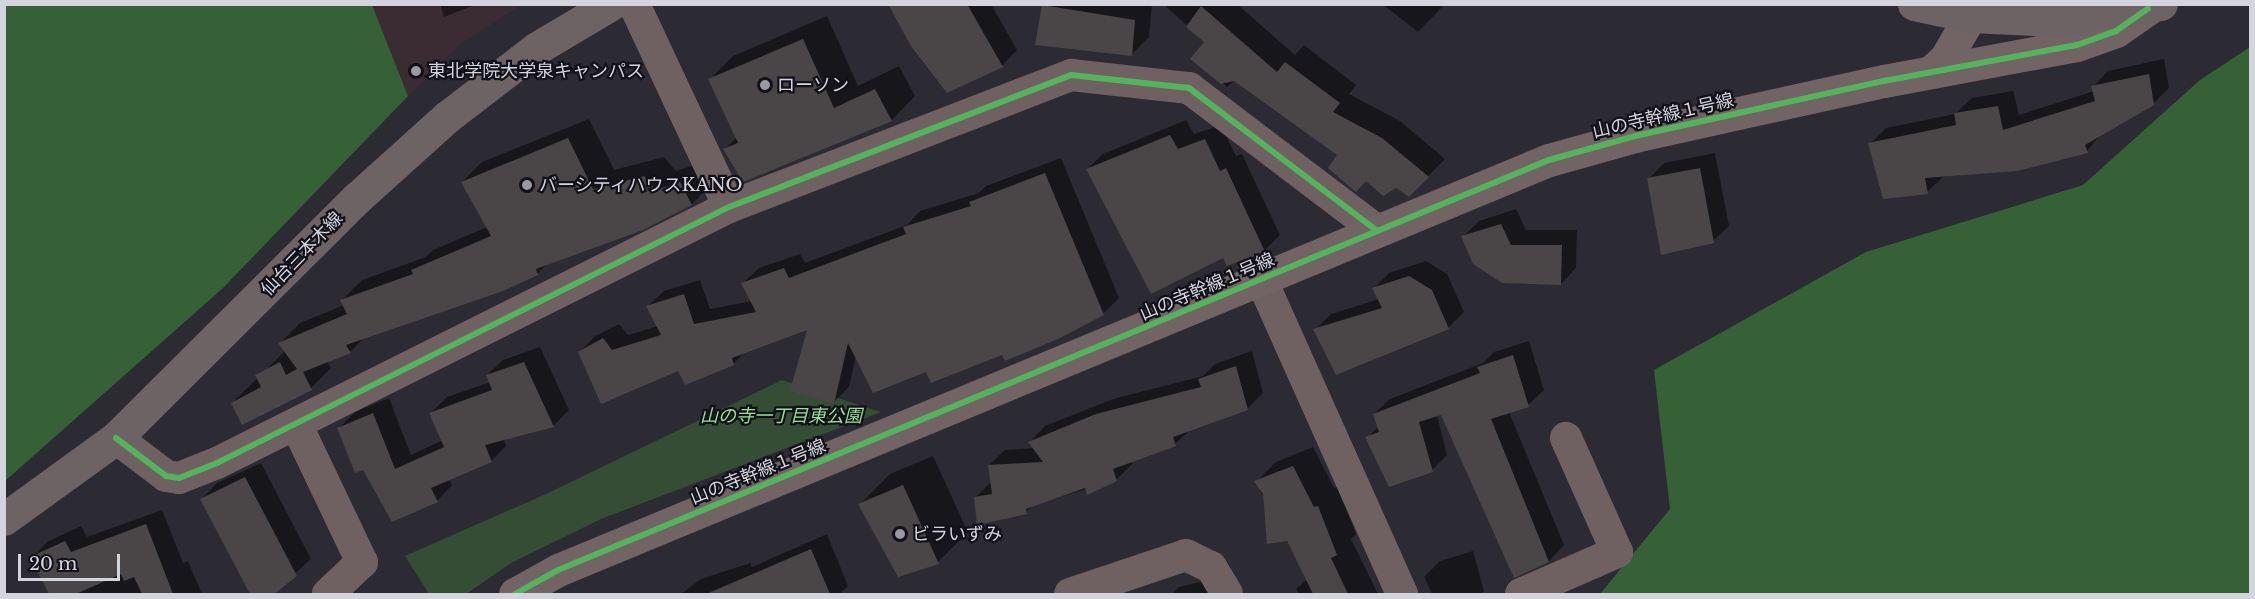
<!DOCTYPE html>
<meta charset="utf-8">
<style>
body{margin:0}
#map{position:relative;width:2255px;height:599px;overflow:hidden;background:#2c2b34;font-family:"Libre Baskerville","Noto Sans JP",serif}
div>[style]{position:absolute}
.education>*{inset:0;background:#3b2b33}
.green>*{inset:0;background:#344d34}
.forest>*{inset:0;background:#366137}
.shadow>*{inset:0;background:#0007}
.building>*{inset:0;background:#4a4648}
.street>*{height:32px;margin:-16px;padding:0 16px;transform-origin:16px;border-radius:16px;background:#6f6161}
.secondary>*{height:33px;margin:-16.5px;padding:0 16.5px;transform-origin:16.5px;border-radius:16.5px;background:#726364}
.primary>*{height:33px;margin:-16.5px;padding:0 16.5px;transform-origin:16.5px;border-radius:16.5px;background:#6d6264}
.cycleway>*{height:6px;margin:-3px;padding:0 3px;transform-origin:3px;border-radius:3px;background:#56b35d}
.dots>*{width:16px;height:16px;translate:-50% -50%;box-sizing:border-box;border:3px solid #121119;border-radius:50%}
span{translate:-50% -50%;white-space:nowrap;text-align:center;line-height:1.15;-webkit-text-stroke:4.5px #121119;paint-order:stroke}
.poi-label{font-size:18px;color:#d4d4df}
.left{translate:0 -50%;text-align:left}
.street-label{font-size:18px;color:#d4d4df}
.park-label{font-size:18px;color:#99e196;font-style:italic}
.frame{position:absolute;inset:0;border:6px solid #d4d4df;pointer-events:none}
.scale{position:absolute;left:18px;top:554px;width:102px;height:27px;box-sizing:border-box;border:3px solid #d4d4df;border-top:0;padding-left:8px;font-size:18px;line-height:21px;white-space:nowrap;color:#d4d4df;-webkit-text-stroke:4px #121119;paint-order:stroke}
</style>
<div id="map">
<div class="education">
<div style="clip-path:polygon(372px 5px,521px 5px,459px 45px,408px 96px)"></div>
</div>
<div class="green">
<div style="clip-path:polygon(782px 380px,881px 412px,601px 519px,511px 563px,466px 594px,429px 594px,405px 556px,546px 494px)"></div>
</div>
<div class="forest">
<div style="clip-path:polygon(5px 4px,372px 5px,408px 96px,223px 288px,5px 481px)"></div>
<div style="clip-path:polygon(2250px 47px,2250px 594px,1600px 594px,1670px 509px,1654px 370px,1866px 252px,2083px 185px,2200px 80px)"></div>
</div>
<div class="shadow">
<div style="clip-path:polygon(440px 4px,477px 4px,444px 17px)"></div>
<div style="clip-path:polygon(890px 4px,991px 4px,1017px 50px,1002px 66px)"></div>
<div style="clip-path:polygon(1152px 4px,1149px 37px,1131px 55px,1043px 6px)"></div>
<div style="clip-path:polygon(1163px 4px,1237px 4px,1295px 55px,1304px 45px,1356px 85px,1349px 94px,1400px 121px,1445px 159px,1409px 196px,1339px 154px,1235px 80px,1227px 87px,1192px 59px,1206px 42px)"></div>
<div style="clip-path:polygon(1382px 4px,1445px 4px,1418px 32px)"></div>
<div style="clip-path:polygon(827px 16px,858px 86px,899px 66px,915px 96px,892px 120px,744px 180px,725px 149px,737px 137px,710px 79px,733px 56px)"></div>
<div style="clip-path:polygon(2164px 59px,2169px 88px,2153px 104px,2102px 133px,2087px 151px,1943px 177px,1927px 192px,1870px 144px,1886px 128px,1955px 114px,1972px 98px,2013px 91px,2019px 115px,2094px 91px,2093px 87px,2108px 71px)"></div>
<div style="clip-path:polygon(589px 119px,614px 170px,664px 157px,676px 171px,701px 163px,712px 184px,692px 204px,642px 228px,548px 263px,537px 274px,365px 337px,350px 352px,327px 361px,331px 368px,311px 388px,232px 403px,285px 351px,280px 343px,300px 323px,344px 305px,342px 300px,362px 280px,426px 257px,433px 250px,487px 227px,462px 182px,482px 162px)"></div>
<div style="clip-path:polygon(1186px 120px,1194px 134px,1221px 125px,1236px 156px,1242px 154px,1280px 235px,1264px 251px,1224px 256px,1087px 169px,1103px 154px)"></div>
<div style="clip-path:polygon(1715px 153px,1729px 226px,1713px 241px,1649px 179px,1664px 163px)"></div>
<div style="clip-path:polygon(1061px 158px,1119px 298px,1103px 314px,1003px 353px,927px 370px,856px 356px,849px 387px,834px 402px,809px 328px,746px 351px,733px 364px,679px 369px,580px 352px,595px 336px,619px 324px,628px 335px,658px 326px,648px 306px,664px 291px,700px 280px,710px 309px,752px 301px,743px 283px,759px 268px,800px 254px,805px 263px,907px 225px,920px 211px,979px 193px,986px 186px)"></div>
<div style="clip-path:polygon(1516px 209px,1526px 230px,1577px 230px,1576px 268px,1561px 284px,1463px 237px,1479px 221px)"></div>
<div style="clip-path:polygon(1426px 261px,1447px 274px,1464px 312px,1448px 328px,1315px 330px,1331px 314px,1379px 299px,1374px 288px,1389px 273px)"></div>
<div style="clip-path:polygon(1529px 341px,1544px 390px,1528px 405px,1509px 412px,1564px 545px,1549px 561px,1514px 576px,1442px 413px,1437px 415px,1447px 455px,1432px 470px,1367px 438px,1379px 426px,1374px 414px,1390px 399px,1483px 363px,1494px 352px)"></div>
<div style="clip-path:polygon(540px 347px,569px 410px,553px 426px,504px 439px,506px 446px,491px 461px,449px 479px,452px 485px,437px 501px,339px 428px,355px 412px,389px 398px,411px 455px,443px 440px,431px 413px,447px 397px,490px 382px,487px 375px,503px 360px)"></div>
<div style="clip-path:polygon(1252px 351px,1263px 393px,1247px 409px,1191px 429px,1175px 444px,1131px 461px,1132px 464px,1116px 480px,1034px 505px,1026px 512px,975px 498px,992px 481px,989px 465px,1005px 450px,1035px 448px,1030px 442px,1045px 426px,1113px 399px,1203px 376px,1215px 364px)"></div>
<div style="clip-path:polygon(1313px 447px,1334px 488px,1337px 487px,1356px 534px,1351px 539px,1378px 594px,1299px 594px,1296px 589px,1307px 579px,1256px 482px,1276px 462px)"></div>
<div style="clip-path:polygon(933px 456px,968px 532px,938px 562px,860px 504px,890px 474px)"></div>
<div style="clip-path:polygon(261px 463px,311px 559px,272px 594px,252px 594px,202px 499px,217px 483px)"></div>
<div style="clip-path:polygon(162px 510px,183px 563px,188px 561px,202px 594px,53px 594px,32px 558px,47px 542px,81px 526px,87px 537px)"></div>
<div style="clip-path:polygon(827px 534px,848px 586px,840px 594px,681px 594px,701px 579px,750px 563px,752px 567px)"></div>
<div style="clip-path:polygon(1473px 551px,1484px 591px,1480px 594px,1432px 594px,1424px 577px,1440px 561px)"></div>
<div style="clip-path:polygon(1221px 577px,1226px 594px,1172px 594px,1179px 587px)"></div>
</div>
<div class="building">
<div style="clip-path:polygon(888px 4px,967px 4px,1003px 67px,947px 93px,911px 46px)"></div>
<div style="clip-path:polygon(1042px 5px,1135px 20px,1132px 56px,1035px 45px)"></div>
<div style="clip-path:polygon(1201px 6px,1277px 72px,1285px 62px,1340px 103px,1333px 112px,1382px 138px,1429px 177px,1409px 197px,1396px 188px,1383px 196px,1366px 181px,1356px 192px,1328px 168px,1337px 155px,1234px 81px,1221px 84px,1190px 59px,1204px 42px,1186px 27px)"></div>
<div style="clip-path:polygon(803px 39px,834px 108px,875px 89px,892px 121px,743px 182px,723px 149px,738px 143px,708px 79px)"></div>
<div style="clip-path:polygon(2149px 74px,2154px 105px,2085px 145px,2088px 153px,2017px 171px,1925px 178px,1928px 194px,1883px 199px,1868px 143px,1956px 125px,1954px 113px,1998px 106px,2003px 130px,2095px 101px,2091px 86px)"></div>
<div style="clip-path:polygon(1170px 135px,1178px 149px,1205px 139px,1220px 171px,1226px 168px,1265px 252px,1227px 266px,1223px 258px,1151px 294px,1086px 169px)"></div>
<div style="clip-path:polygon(568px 138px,593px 189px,644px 176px,656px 190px,680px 182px,692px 205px,643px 230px,536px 269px,538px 275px,503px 291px,346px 345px,351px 353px,303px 372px,312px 390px,242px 425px,231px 403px,261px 387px,255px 375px,280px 362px,286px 375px,297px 369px,278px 343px,347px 314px,340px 300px,413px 274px,411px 270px,491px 236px,461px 182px)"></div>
<div style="clip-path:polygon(1700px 168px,1714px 243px,1661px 255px,1647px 178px)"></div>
<div style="clip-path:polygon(1045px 173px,1104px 315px,1060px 338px,1005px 361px,1002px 355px,931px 383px,926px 372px,873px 393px,848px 343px,834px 404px,790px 391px,807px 330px,732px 358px,734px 365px,685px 385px,678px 371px,601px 404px,578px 352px,603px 338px,612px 350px,661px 335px,646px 306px,684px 294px,694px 324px,756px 312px,741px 283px,784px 268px,789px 278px,906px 234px,903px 227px,971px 206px,969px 202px)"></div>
<div style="clip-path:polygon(1501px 224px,1511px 245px,1562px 245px,1561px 285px,1502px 283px,1473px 264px,1461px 236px)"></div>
<div style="clip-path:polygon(1409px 276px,1432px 290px,1449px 329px,1336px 375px,1313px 329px,1382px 308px,1372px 288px)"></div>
<div style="clip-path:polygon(1513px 355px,1529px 407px,1491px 419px,1549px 562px,1514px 578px,1441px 415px,1419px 422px,1433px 472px,1389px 487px,1365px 437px,1379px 432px,1373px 414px,1480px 373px,1477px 367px)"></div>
<div style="clip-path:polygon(524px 362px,554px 427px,485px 445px,492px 462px,431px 488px,438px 502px,392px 522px,363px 470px,355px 473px,337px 428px,373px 413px,395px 469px,444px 447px,429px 413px,492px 390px,486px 375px)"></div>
<div style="clip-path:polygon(1236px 366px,1248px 410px,1173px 437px,1176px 446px,1113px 469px,1117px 481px,1087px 495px,1085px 488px,1026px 509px,1027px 514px,977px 525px,974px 497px,992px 494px,988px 465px,1043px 462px,1028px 442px,1096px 414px,1201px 387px,1198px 379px)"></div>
<div style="clip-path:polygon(1293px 466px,1314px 507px,1318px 506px,1337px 555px,1331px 558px,1348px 594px,1313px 594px,1287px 541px,1267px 544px,1263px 494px,1254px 481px)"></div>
<div style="clip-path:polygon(245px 477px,297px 576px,274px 594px,250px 594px,200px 499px)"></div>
<div style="clip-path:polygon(903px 485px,939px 564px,898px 577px,858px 504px)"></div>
<div style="clip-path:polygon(146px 524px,173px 594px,142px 594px,134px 577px,124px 581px,121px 574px,76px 594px,49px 594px,30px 557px,65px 541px,71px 552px)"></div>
<div style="clip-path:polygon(811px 549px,830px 594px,706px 594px)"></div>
</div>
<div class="street">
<div style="left:634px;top:4px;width:224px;rotate:64.9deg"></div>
<div style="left:1262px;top:281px;width:343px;rotate:65.9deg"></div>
<div style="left:297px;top:426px;width:151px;rotate:64.5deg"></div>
<div style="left:362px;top:562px;width:47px;rotate:136.7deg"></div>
<div style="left:116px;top:438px;width:63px;rotate:37.2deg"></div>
<div style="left:166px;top:476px;width:13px;rotate:9deg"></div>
<div style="left:179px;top:478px;width:41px;rotate:-21.5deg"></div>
<div style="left:217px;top:463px;width:572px;rotate:-26.57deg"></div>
<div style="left:729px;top:207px;width:367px;rotate:-21.1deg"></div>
<div style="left:1071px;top:75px;width:119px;rotate:6.3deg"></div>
<div style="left:1189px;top:88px;width:235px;rotate:37.2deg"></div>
<div style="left:1070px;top:594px;width:122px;rotate:-18.6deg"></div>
<div style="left:1186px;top:555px;width:28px;rotate:26deg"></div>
<div style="left:1211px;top:567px;width:31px;rotate:59deg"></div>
<div style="left:1521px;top:594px;width:105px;rotate:-23.6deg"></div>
<div style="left:1617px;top:552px;width:125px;rotate:-114.1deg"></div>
</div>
<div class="secondary">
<div style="left:1932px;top:71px;width:19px;rotate:-43deg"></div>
<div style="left:1946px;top:58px;width:48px;rotate:-60.3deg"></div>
<div style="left:515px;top:594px;width:49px;rotate:-29.2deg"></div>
<div style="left:558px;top:570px;width:1072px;rotate:-22.48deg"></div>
<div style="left:1549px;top:160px;width:89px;rotate:-15.6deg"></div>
<div style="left:1635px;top:136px;width:255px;rotate:-12.5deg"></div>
<div style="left:1884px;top:81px;width:196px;rotate:-10.6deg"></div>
<div style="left:2077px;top:45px;width:41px;rotate:-19.7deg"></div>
<div style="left:2116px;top:31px;width:39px;rotate:-35deg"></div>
</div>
<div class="primary">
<div style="left:1914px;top:4px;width:57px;rotate:12.1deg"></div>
<div style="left:1970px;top:16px;width:86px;rotate:2.7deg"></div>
<div style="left:2056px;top:20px;width:106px;rotate:-8.7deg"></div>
<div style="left:4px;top:519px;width:138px;rotate:-35.9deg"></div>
<div style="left:116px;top:438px;width:340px;rotate:-44.9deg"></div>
<div style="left:357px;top:198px;width:121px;rotate:-42deg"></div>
<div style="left:447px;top:117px;width:113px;rotate:-37.5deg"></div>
<div style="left:537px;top:48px;width:86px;rotate:-30.7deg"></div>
</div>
<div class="cycleway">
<div style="left:116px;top:438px;width:63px;rotate:37.2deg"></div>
<div style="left:166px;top:476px;width:13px;rotate:9deg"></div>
<div style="left:179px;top:478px;width:41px;rotate:-21.5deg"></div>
<div style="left:217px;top:463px;width:572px;rotate:-26.57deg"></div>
<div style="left:729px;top:207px;width:367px;rotate:-21.1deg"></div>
<div style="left:1071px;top:75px;width:119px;rotate:6.3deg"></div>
<div style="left:1189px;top:88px;width:235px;rotate:37.2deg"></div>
<div style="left:515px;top:594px;width:49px;rotate:-29.2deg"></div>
<div style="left:558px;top:570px;width:1072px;rotate:-22.48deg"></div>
<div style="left:1549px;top:160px;width:89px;rotate:-15.6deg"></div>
<div style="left:1635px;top:136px;width:255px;rotate:-12.5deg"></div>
<div style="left:1884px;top:81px;width:196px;rotate:-10.6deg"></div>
<div style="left:2077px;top:45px;width:41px;rotate:-19.7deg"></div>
<div style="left:2116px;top:31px;width:39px;rotate:-35deg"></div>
</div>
<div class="dots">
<div style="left:416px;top:71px;background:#9999a3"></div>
<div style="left:765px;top:85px;background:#9999a3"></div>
<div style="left:527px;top:185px;background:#9999a3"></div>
<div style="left:900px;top:534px;background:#9999a3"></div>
</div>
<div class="poi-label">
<span class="left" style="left:428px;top:71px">東北学院大学泉キャンパス</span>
<span class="left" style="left:777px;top:85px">ローソン</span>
<span class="left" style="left:539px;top:185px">バーシティハウスKANO</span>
<span class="left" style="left:912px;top:534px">ビラいずみ</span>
</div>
<div class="street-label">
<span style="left:1663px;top:116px;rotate:-13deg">山の寺幹線１号線</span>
<span style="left:302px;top:254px;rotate:-46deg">仙台三本木線</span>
<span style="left:1207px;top:287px;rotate:-23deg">山の寺幹線１号線</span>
<span style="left:758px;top:472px;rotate:-22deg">山の寺幹線１号線</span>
</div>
<div class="park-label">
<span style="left:781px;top:416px">山の寺一丁目東公園</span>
</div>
<div class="frame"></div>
<div class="scale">20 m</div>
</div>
